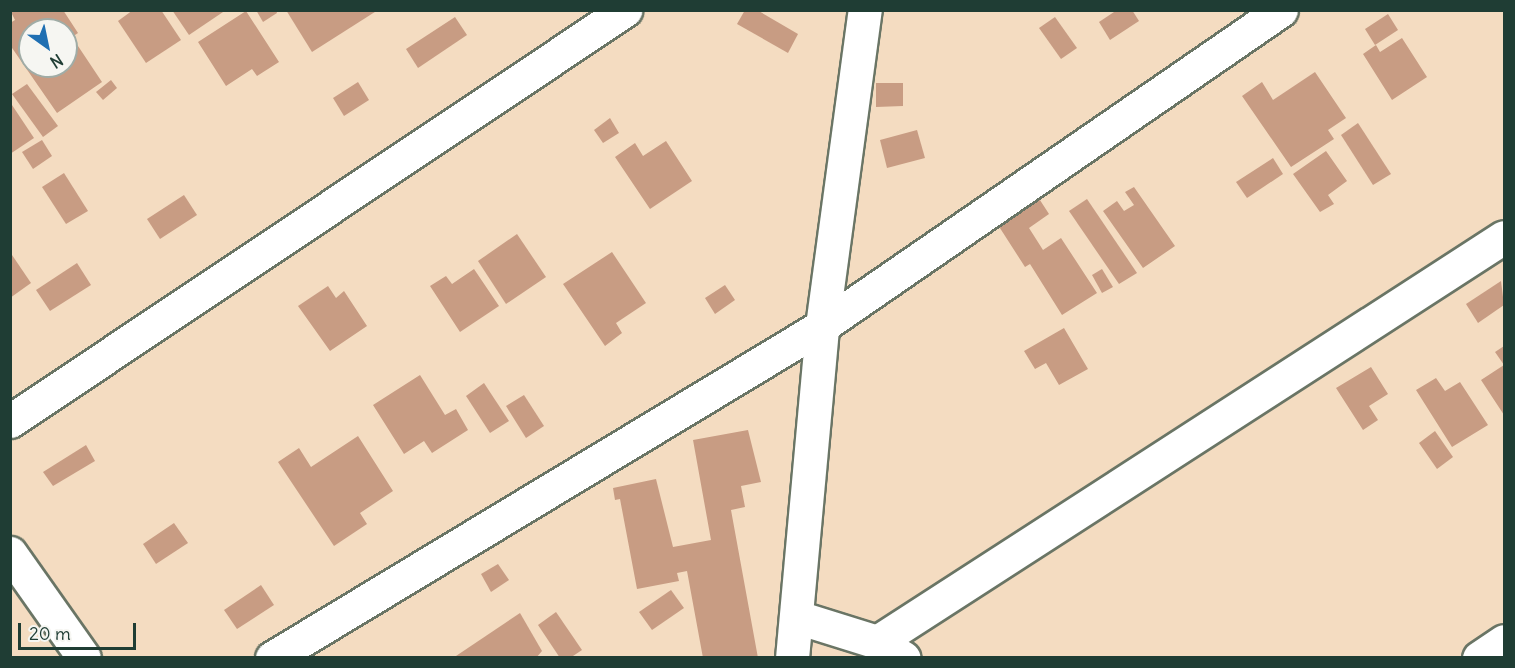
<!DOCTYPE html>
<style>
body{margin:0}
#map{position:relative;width:1515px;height:668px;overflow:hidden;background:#f4dcc1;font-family:Delius,sans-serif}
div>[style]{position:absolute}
.building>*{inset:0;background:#c89c83}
.roads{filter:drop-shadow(2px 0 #6a7565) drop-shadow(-2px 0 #6a7565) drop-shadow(0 2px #6a7565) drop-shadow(0 -2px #6a7565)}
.minor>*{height:33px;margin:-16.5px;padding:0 16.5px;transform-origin:16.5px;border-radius:16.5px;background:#fff}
span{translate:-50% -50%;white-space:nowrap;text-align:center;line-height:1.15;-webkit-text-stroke:5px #f6f6f2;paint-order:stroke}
.frame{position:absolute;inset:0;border:12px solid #1f3d34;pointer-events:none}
.north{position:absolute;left:18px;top:18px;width:60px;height:60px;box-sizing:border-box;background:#f6f6f2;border:2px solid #a0aca6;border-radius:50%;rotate:147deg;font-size:16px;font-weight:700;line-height:24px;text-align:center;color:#1f3d34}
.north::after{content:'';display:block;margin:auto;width:21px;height:27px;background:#1f6fb2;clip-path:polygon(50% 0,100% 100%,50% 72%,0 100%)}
.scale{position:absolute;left:18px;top:623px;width:118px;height:27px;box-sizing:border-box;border:3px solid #1f3d34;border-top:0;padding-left:8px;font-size:18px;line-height:21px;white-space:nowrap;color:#1f3d34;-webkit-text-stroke:4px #f6f6f2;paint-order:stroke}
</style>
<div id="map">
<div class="building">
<div style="clip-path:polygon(evenodd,10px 10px,63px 10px,78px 33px,72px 37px,102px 82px,57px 113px,10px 45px,10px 23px,15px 20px,10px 10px,30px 30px,66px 30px,66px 66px,30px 66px,30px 30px)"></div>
<div style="clip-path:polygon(133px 10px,161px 10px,181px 40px,146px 63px,118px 21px)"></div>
<div style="clip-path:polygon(172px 10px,226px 10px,189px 35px)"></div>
<div style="clip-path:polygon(256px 10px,276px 10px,277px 13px,263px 22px)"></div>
<div style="clip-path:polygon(286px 10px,378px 10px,312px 52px)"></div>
<div style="clip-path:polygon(745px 10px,757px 10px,798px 34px,788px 53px,737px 24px)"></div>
<div style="clip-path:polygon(1117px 10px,1132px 10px,1139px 21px,1110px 40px,1099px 22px)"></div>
<div style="clip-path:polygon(246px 11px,279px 62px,257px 76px,252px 69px,226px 86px,198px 42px)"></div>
<div style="clip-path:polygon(1388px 14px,1398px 30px,1375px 45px,1365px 29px)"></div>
<div style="clip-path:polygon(455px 17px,467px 35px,418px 68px,406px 49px)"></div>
<div style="clip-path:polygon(1055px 17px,1077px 48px,1061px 59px,1039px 28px)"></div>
<div style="clip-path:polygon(1402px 38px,1427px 77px,1392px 100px,1363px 54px,1376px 45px,1380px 52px)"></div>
<div style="clip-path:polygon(1315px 72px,1346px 118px,1328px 130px,1334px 139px,1291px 167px,1242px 96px,1262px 82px,1273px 100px)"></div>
<div style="clip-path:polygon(111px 80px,117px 88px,103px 100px,96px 92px)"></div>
<div style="clip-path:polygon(358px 82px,369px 100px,344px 116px,333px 98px)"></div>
<div style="clip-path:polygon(876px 83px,903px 83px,903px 106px,876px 107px)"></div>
<div style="clip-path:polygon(27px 84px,58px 126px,43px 137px,12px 94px)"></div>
<div style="clip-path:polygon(10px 102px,34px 138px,10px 154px)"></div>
<div style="clip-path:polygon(610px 118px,619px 133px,603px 143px,594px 130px)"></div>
<div style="clip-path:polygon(1358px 123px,1391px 174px,1373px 185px,1341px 135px)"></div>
<div style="clip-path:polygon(917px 130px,925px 158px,887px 168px,880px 140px)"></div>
<div style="clip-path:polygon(42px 140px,52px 156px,33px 169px,22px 152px)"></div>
<div style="clip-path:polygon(666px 141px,692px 181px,650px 209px,615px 157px,635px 143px,643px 156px)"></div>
<div style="clip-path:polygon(1326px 151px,1347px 181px,1328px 195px,1334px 204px,1320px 212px,1293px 174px)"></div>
<div style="clip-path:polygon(1273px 158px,1283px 174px,1247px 198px,1236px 182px)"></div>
<div style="clip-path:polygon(64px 173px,88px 211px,66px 224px,42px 187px)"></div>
<div style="clip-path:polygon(1134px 187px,1175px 246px,1143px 268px,1103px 211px,1117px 201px,1124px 211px,1134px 205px,1125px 192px)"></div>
<div style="clip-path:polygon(184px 195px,197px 215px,160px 239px,147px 219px)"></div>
<div style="clip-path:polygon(1038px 197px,1049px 214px,1029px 228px,1043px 250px,1061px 238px,1097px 293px,1062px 315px,1030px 264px,1025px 267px,998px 225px)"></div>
<div style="clip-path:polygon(1087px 199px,1137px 273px,1119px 284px,1069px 211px)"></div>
<div style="clip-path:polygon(517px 234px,546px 277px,506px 304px,478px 261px)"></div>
<div style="clip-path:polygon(10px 252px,31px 283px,10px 298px)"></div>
<div style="clip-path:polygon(612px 252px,646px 303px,616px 323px,622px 333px,605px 346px,563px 284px)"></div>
<div style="clip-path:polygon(77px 263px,91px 285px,50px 311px,36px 290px)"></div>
<div style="clip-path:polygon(474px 269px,499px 306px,460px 332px,430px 286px,446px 276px,452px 284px)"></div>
<div style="clip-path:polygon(1102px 269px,1113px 287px,1102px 293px,1092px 275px)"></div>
<div style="clip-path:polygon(1501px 281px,1504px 305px,1478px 323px,1466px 304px)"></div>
<div style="clip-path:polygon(725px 285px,735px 300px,715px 314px,705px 298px)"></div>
<div style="clip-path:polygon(328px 286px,336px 298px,344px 291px,367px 326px,330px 351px,298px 306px)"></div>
<div style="clip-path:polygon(1064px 328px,1088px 369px,1059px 385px,1046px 363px,1035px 369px,1024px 351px)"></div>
<div style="clip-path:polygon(1504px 346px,1504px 415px,1481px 380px,1504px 365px,1495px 352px)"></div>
<div style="clip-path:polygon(1371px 367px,1388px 394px,1369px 406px,1378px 420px,1363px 430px,1336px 388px)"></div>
<div style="clip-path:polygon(420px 375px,445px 415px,456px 409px,468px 430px,432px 453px,424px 441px,404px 454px,373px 405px)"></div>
<div style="clip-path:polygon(1436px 378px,1445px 391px,1460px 382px,1488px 425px,1452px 447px,1416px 390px)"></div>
<div style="clip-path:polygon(484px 383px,509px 421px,490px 433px,466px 396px)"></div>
<div style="clip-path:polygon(524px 395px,544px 426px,526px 438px,506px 406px)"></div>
<div style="clip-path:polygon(748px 430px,761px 482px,741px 486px,745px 507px,731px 510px,758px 658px,703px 658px,687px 571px,677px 573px,679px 581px,637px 589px,620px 499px,615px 500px,613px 488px,656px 479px,673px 547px,711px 540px,693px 440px)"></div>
<div style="clip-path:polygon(1435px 431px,1453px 457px,1437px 469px,1419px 443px)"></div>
<div style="clip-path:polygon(358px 436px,393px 491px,360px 513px,367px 524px,334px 546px,278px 462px,299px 448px,311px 467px)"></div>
<div style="clip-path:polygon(86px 445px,95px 461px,53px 486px,43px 472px)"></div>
<div style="clip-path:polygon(174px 523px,188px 543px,156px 564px,143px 544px)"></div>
<div style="clip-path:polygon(498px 564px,509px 580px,491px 592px,481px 574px)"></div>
<div style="clip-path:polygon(261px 585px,274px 605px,237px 629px,224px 610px)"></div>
<div style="clip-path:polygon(671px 590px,684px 608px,652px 630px,639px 612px)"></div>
<div style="clip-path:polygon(556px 612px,582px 650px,570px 658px,560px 658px,538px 625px)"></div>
<div style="clip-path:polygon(520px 613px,542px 651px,536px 658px,453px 658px)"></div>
</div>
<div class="roads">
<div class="minor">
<div style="left:10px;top:421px;width:740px;rotate:-33.75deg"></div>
<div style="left:10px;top:553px;width:128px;rotate:54.8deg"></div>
<div style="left:797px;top:617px;width:84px;rotate:17.4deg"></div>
<div style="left:877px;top:642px;width:31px;rotate:31deg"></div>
<div style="left:877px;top:642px;width:746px;rotate:-32.86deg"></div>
<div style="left:272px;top:658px;width:642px;rotate:-31.12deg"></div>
<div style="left:822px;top:326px;width:557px;rotate:-34.55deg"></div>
<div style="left:792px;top:658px;width:333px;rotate:-84.8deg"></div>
<div style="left:822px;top:326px;width:319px;rotate:-82.3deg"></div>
<div style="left:1479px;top:658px;width:30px;rotate:-34deg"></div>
</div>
</div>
<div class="frame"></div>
<div class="north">N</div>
<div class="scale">20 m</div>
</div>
